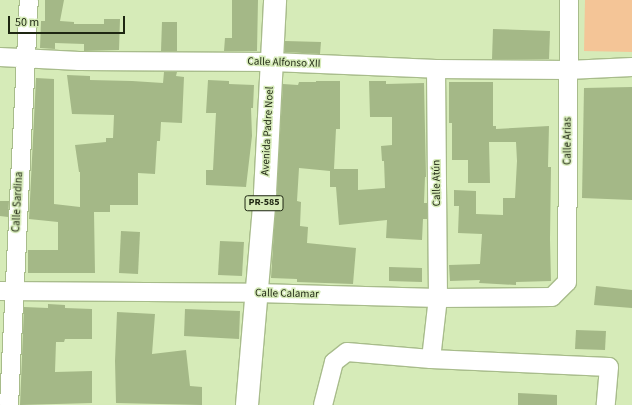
<!DOCTYPE html>
<meta charset="utf-8">
<style>
body{margin:0}
#map{position:relative;width:632px;height:405px;overflow:hidden;background:#d6ebb8;font-family:"Source Sans 3",sans-serif}
div>[style]{position:absolute}
.green>*{inset:0;background:#f4c597}
.building>*{inset:0;background:#a4b887}
.roads{filter:drop-shadow(1px 0 #a8bc8b) drop-shadow(-1px 0 #a8bc8b) drop-shadow(0 1px #a8bc8b) drop-shadow(0 -1px #a8bc8b)}
.street>*{height:18px;margin:-9px;padding:0 9px;transform-origin:9px;border-radius:9px;background:#fff}
.primary>*{height:22px;margin:-11px;padding:0 11px;transform-origin:11px;border-radius:11px;background:#fff}
span{translate:-50% -50%;white-space:nowrap;text-align:center;line-height:1.15;-webkit-text-stroke:3px #d6ebb8;paint-order:stroke}
.shield-label span{padding:1px 3px;background:#d6ebb8;border:1px solid;border-radius:3px;-webkit-text-stroke-width:0}
.shield-label{font-size:10px;color:#1e2612;font-weight:700}
.street-label{font-size:11px;color:#1e2612}
.scale{position:absolute;left:8px;top:16px;width:117px;height:18px;box-sizing:border-box;border:2px solid #1e2612;border-top:0;padding-left:5px;font-size:12px;line-height:14px;white-space:nowrap;color:#1e2612;-webkit-text-stroke:3px #d6ebb8;paint-order:stroke}
</style>
<div id="map">
<div class="green">
<div style="clip-path:polygon(585px 0,632px 0,632px 52px,584px 51px)"></div>
</div>
<div class="building">
<div style="clip-path:polygon(45px 0,64px 0,60px 21px,74px 22px,74px 24px,104px 24px,104px 19px,120px 19px,119px 50px,84px 51px,84px 44px,55px 43px,55px 49px,40px 48px,41px 21px,45px 21px)"></div>
<div style="clip-path:polygon(232px 0,258px 0,257px 51px,224px 51px,225px 38px,232px 38px)"></div>
<div style="clip-path:polygon(162px 22px,177px 22px,177px 51px,161px 51px)"></div>
<div style="clip-path:polygon(493px 29px,550px 31px,549px 59px,492px 59px)"></div>
<div style="clip-path:polygon(285px 41px,321px 42px,320px 54px,285px 52px)"></div>
<div style="clip-path:polygon(164px 72px,177px 72px,176px 76px,184px 77px,182px 123px,161px 122px,160px 141px,157px 141px,155px 174px,138px 173px,138px 205px,110px 205px,110px 212px,94px 212px,95px 273px,28px 273px,28px 250px,58px 250px,58px 222px,29px 219px,36px 78px,54px 79px,54px 204px,80px 207px,80px 172px,79px 172px,75px 145px,106px 142px,106px 138px,113px 138px,114px 115px,72px 114px,67px 75px,90px 76px,90px 80px,132px 81px,163px 83px)"></div>
<div style="clip-path:polygon(208px 80px,229px 81px,229px 84px,254px 85px,253px 108px,251px 108px,252px 136px,246px 187px,206px 185px,206px 170px,213px 170px,216px 113px,206px 113px)"></div>
<div style="clip-path:polygon(316px 81px,340px 81px,340px 129px,336px 129px,334px 169px,358px 169px,358px 190px,385px 188px,384px 161px,382px 161px,381px 146px,392px 145px,392px 117px,370px 117px,369px 81px,386px 81px,386px 84px,424px 83px,426px 177px,425px 177px,424px 203px,427px 203px,427px 219px,423px 219px,422px 240px,386px 238px,387px 220px,339px 225px,336px 187px,330px 187px,330px 171px,299px 168px,297px 201px,301px 202px,300px 226px,308px 227px,307px 243px,356px 248px,353px 284px,297px 282px,297px 279px,271px 278px,283px 84px,298px 85px,299px 82px,316px 82px)"></div>
<div style="clip-path:polygon(449px 82px,493px 82px,493px 126px,496px 126px,496px 129px,549px 126px,548px 167px,551px 167px,550px 239px,551px 281px,516px 282px,516px 285px,479px 283px,480px 280px,450px 281px,449px 265px,480px 264px,482px 234px,458px 233px,459px 206px,454px 206px,454px 190px,476px 191px,476px 214px,503px 215px,503px 198px,515px 198px,517px 161px,516px 142px,489px 142px,490px 183px,468px 183px,468px 160px,452px 160px,452px 123px,449px 123px)"></div>
<div style="clip-path:polygon(632px 87px,632px 200px,582px 198px,584px 88px)"></div>
<div style="clip-path:polygon(0 201px,9px 201px,8px 217px,0 216px)"></div>
<div style="clip-path:polygon(121px 231px,140px 232px,138px 274px,119px 273px)"></div>
<div style="clip-path:polygon(220px 241px,244px 242px,242px 276px,218px 275px)"></div>
<div style="clip-path:polygon(389px 267px,422px 268px,422px 282px,389px 281px)"></div>
<div style="clip-path:polygon(596px 286px,632px 290px,632px 308px,594px 305px)"></div>
<div style="clip-path:polygon(48px 304px,65px 305px,65px 308px,92px 309px,92px 339px,65px 339px,64px 342px,56px 342px,55px 372px,92px 371px,92px 403px,20px 405px,24px 307px,48px 308px)"></div>
<div style="clip-path:polygon(185px 309px,240px 311px,239px 339px,184px 336px)"></div>
<div style="clip-path:polygon(117px 312px,155px 314px,152px 354px,186px 350px,190px 386px,202px 387px,202px 405px,116px 403px,115px 361px)"></div>
<div style="clip-path:polygon(576px 330px,606px 331px,605px 350px,575px 349px)"></div>
<div style="clip-path:polygon(518px 393px,557px 395px,557px 405px,518px 405px)"></div>
</div>
<div class="roads">
<div class="street">
<div style="left:0;top:57px;width:79px;rotate:2.9deg"></div>
<div style="left:79px;top:61px;width:193px;rotate:0.3deg"></div>
<div style="left:272px;top:62px;width:164px;rotate:2.4deg"></div>
<div style="left:436px;top:69px;width:132px;rotate:0.4deg"></div>
<div style="left:568px;top:70px;width:64px;rotate:-2.7deg"></div>
<div style="left:0;top:291px;width:256px;rotate:0.4deg"></div>
<div style="left:256px;top:293px;width:182px;rotate:1.6deg"></div>
<div style="left:438px;top:298px;width:114px;rotate:-0.5deg"></div>
<div style="left:552px;top:297px;width:21px;rotate:-45deg"></div>
<div style="left:567px;top:282px;width:282px;rotate:-89.6deg"></div>
<div style="left:431px;top:359px;width:61px;rotate:-83.5deg"></div>
<div style="left:438px;top:298px;width:229px;rotate:-90.5deg"></div>
<div style="left:9px;top:405px;width:405px;rotate:-87.2deg"></div>
<div style="left:323px;top:405px;width:44px;rotate:-75.7deg"></div>
<div style="left:334px;top:362px;width:16px;rotate:-38deg"></div>
<div style="left:347px;top:352px;width:84px;rotate:4.8deg"></div>
<div style="left:431px;top:359px;width:178px;rotate:2.6deg"></div>
<div style="left:609px;top:367px;width:38px;rotate:95deg"></div>
</div>
<div class="primary">
<div style="left:247px;top:405px;width:213px;rotate:-85.1deg"></div>
<div style="left:265px;top:193px;width:193px;rotate:-87deg"></div>
</div>
</div>
<div class="shield-label">
<span style="left:264px;top:203px">PR-585</span>
</div>
<div class="street-label">
<span style="left:284px;top:63px;rotate:2deg">Calle Alfonso XII</span>
<span style="left:268px;top:131px;rotate:-87deg">Avenida Padre Noel</span>
<span style="left:568px;top:141px;rotate:-90deg">Calle Arias</span>
<span style="left:437px;top:183px;rotate:-91deg">Calle Atún</span>
<span style="left:18px;top:202px;rotate:-87deg">Calle Sardina</span>
<span style="left:287px;top:294px;rotate:1deg">Calle Calamar</span>
</div>
<div class="scale">50 m</div>
</div>
